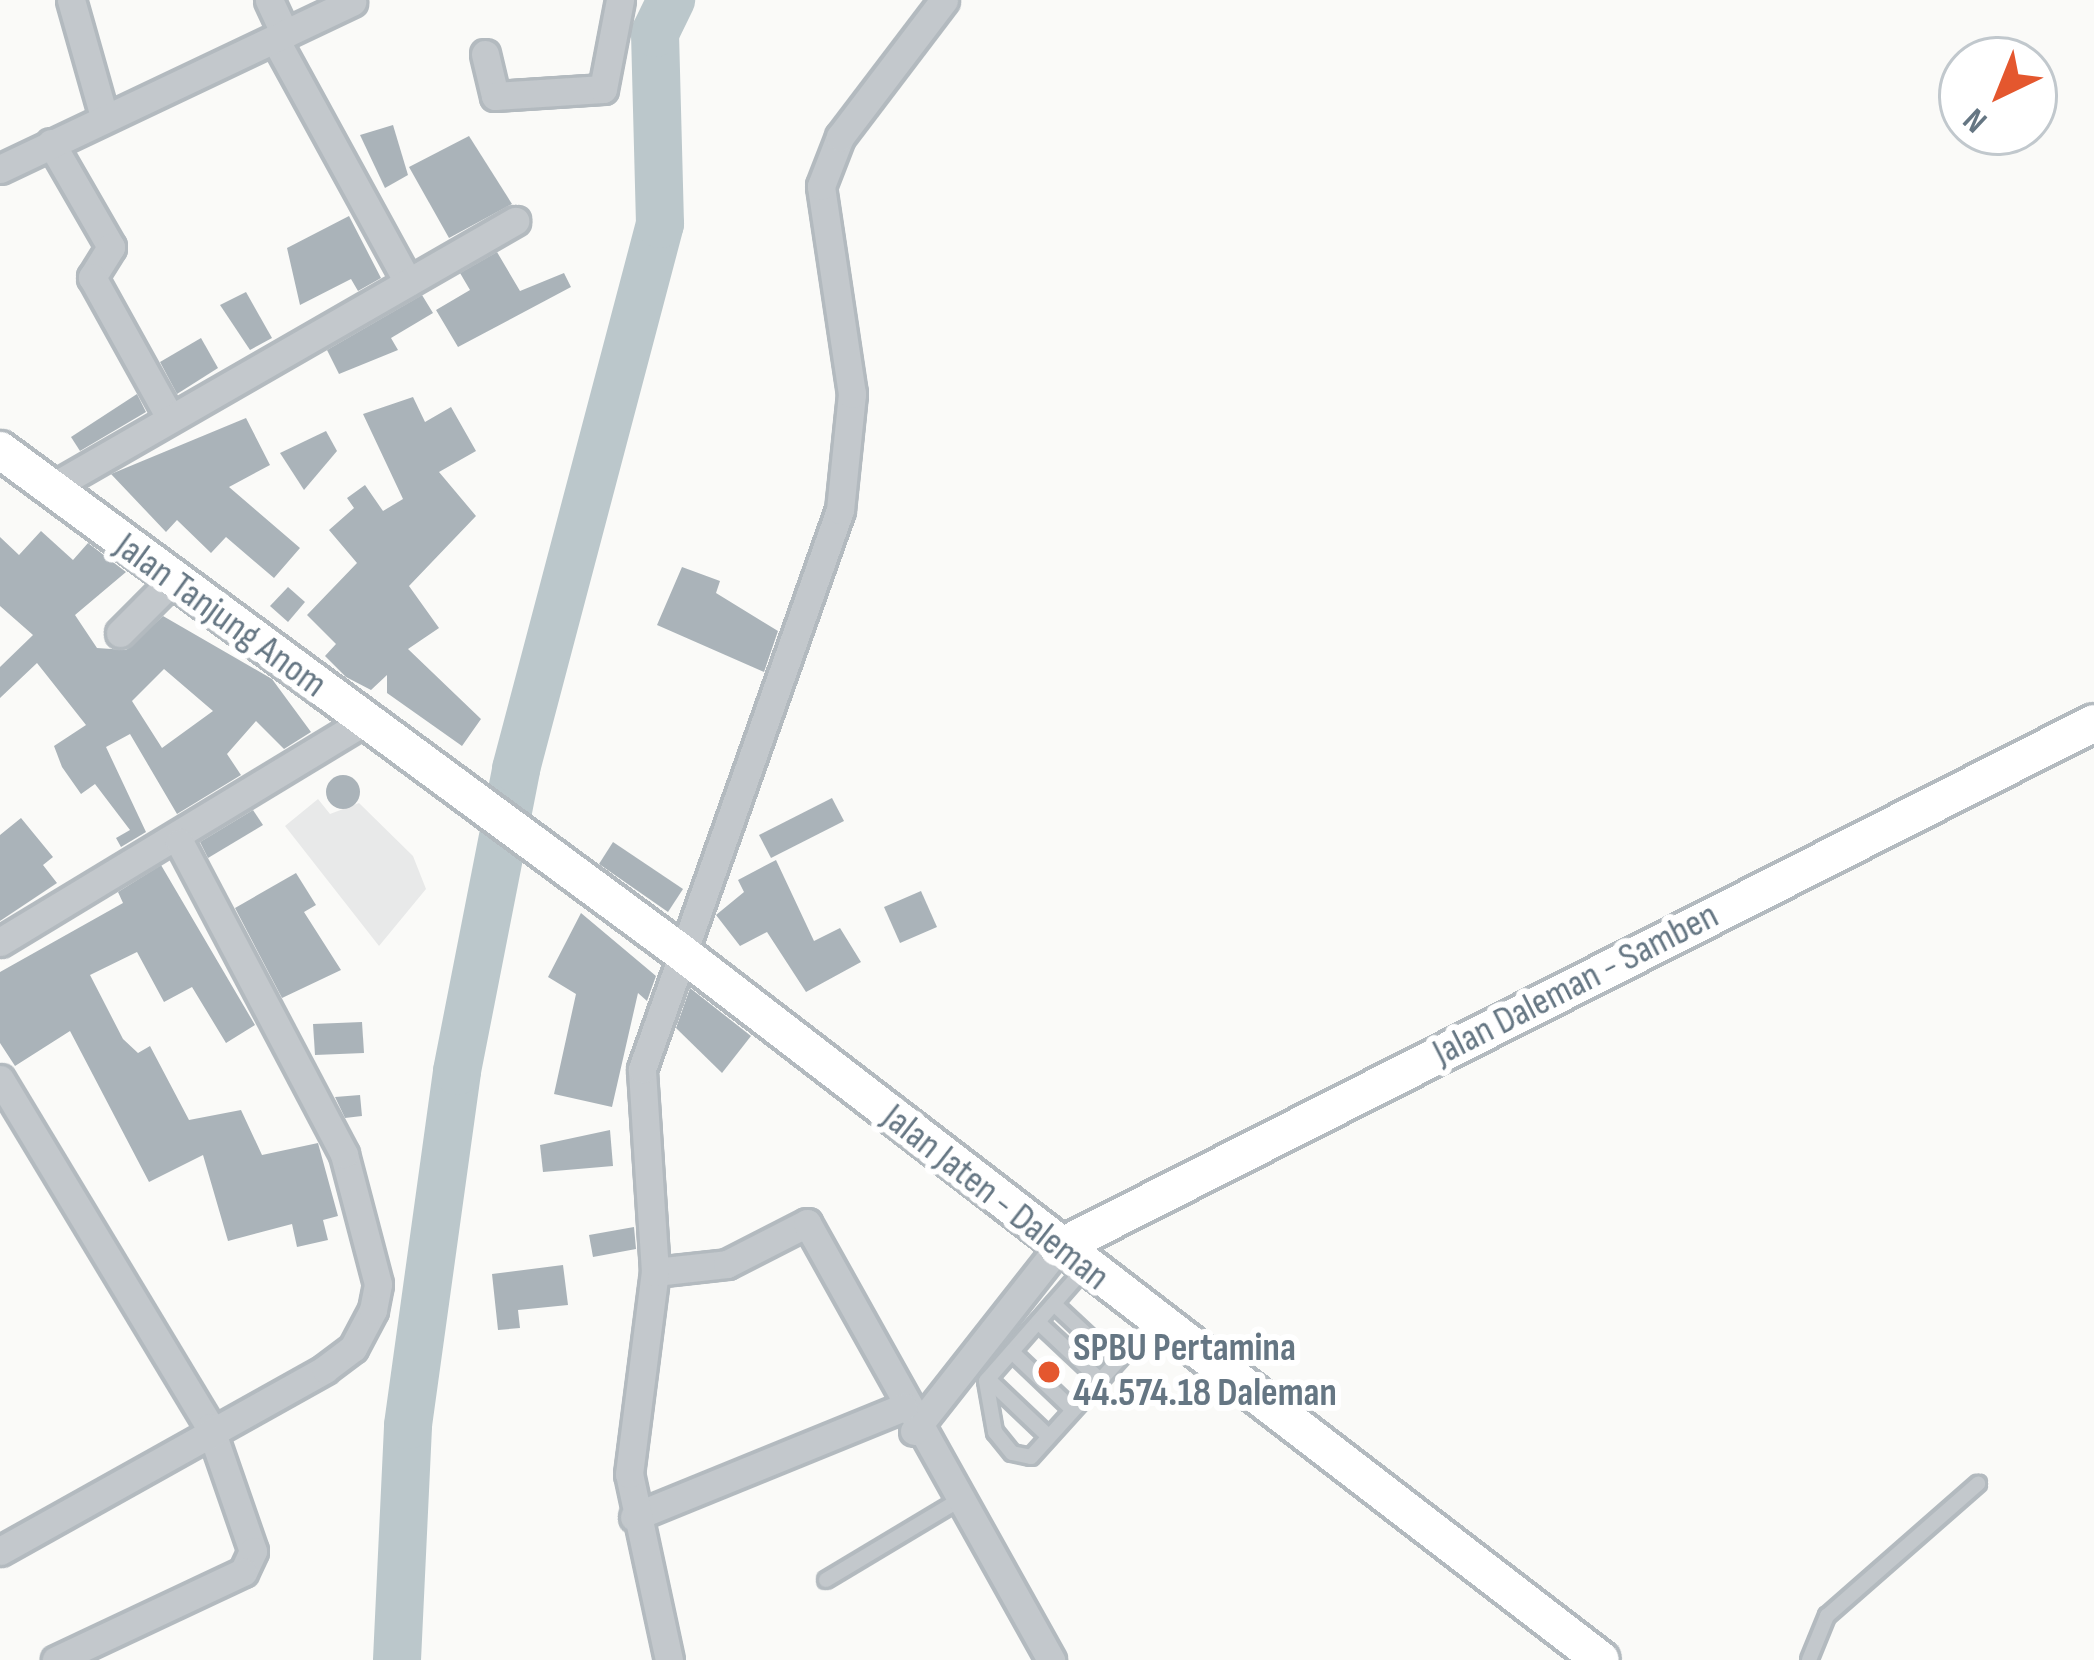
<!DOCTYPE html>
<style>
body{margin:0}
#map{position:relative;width:2094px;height:1660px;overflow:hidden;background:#fafaf8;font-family:"Sofia Sans Condensed",sans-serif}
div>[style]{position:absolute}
.built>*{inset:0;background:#e8e9e9}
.river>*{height:48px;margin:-24px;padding:0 24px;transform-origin:24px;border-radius:24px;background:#bbc7cb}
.building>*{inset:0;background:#aab3b9}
.round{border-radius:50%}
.roads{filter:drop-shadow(3px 0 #b3babf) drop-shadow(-3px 0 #b3babf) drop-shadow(0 3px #b3babf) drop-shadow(0 -3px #b3babf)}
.service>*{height:14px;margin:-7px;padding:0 7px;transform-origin:7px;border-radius:7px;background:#c3c8cc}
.minor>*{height:27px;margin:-13.5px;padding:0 13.5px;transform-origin:13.5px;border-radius:13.5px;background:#c3c8cc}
.secondary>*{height:36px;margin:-18px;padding:0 18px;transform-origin:18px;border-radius:18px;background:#fff}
.dots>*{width:33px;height:33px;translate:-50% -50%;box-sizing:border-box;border:6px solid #fff;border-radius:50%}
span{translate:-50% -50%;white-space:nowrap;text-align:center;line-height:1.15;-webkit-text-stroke:12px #fff;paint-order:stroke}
.street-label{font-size:39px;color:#657683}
.poi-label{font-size:39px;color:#657683;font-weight:700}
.left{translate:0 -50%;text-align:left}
.north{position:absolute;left:1938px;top:36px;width:120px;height:120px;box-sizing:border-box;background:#fff;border:3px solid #c1c8cd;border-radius:50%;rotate:223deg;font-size:33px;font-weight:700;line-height:48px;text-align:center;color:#657683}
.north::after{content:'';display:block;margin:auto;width:42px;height:54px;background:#e4572e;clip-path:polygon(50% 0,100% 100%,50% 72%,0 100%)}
</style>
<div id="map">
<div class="built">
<div style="clip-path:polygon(318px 799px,330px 814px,359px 803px,413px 856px,426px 889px,379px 946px,285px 826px)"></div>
</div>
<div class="river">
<div style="left:397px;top:1660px;width:235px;rotate:-87.3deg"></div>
<div style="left:408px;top:1425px;width:357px;rotate:-82.1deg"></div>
<div style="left:457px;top:1071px;width:308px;rotate:-78.9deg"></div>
<div style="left:516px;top:769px;width:564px;rotate:-75.2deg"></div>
<div style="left:660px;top:224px;width:191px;rotate:-91.5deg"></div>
<div style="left:655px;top:33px;width:37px;rotate:-64deg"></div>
</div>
<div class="building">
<div style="clip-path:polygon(393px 125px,408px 175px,385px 188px,360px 135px)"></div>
<div style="clip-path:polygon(469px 136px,512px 204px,449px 238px,409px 167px)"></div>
<div style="clip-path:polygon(349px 216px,381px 278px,358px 291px,351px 279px,300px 305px,287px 248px)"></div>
<div style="clip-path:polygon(497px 252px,520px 291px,564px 273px,571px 287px,458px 347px,436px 310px,470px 290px,460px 273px)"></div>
<div style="clip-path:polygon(246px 292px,272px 338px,250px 350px,220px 305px)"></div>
<div style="clip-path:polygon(422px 295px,433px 313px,391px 338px,398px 350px,339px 374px,327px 350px)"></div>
<div style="clip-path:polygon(201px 338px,218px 368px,177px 394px,160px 362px)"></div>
<div style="clip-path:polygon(137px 394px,146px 412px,80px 451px,71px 437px)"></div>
<div style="clip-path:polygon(413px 397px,425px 422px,451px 407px,476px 451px,439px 472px,476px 516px,409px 586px,439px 628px,408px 649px,481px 719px,462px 746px,387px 693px,387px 675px,371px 690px,346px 677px,325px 656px,336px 644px,307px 615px,357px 563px,329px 530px,354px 508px,347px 498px,365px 485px,383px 511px,403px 499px,363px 414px)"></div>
<div style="clip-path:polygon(246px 418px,270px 465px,229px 487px,300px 548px,274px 578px,226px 537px,211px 553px,177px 520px,166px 532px,111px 474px)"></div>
<div style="clip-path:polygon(326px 431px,337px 451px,304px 490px,280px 453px)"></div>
<div style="clip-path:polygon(evenodd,41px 531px,73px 560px,88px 543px,126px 572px,75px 615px,97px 648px,126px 650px,163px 616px,272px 679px,311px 732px,284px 749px,256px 721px,227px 754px,241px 775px,177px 814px,130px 734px,106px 747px,146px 832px,121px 847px,116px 838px,130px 830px,95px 784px,81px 794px,62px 767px,54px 746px,86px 725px,37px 663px,0 698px,0 667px,33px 635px,0 606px,0 537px,19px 555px,41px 531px,164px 669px,213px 711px,162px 748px,132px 701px,164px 669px)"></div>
<div style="clip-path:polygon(682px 567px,720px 581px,716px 593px,778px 631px,764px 672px,657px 625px)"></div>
<div style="clip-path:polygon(288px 587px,305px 602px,288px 622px,270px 606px)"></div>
<div class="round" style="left:326px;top:775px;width:34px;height:34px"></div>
<div style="clip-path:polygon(832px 798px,844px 821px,771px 858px,759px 835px)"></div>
<div style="clip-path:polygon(253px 810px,263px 825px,208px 858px,200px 842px)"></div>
<div style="clip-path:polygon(21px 818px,53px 857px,43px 865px,57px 883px,0 921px,0 835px)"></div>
<div style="clip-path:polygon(613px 842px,683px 889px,668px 912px,599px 864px)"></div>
<div style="clip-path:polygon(776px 860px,814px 941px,840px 928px,861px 962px,806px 992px,767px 932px,740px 946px,716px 915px,744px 892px,738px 880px)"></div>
<div style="clip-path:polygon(161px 865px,255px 1025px,226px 1043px,192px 987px,164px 1002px,137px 952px,90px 975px,123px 1039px,138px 1053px,150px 1046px,189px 1120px,241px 1110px,262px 1155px,318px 1143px,338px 1216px,323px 1220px,328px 1240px,297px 1247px,292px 1224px,228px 1241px,203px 1155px,149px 1182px,70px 1031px,15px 1066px,0 1043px,0 972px,123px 903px,118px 892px)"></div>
<div style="clip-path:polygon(296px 873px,316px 905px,304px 912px,341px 970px,282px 998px,235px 908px)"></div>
<div style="clip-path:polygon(921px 891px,937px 927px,900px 943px,884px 907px)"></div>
<div style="clip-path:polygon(581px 913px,656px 976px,647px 1001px,638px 993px,612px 1107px,554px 1094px,576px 994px,548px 977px)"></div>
<div style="clip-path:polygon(690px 988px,751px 1036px,722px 1073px,676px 1028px)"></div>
<div style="clip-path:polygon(362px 1022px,364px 1053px,315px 1055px,313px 1024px)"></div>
<div style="clip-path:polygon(360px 1095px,362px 1116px,345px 1118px,335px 1097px)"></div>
<div style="clip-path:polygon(610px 1130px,613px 1166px,543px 1172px,540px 1145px)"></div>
<div style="clip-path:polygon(634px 1227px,636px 1249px,593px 1257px,589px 1235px)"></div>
<div style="clip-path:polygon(563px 1265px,568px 1305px,518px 1310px,520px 1328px,498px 1330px,492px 1274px)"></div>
</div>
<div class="roads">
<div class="service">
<div style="left:1085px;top:1268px;width:150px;rotate:131.2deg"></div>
<div style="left:986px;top:1381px;width:52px;rotate:80deg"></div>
<div style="left:995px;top:1432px;width:27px;rotate:51deg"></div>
<div style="left:1012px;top:1453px;width:19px;rotate:12deg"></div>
<div style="left:1031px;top:1457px;width:182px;rotate:-47.9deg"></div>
<div style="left:1054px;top:1304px;width:85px;rotate:43.1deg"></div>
<div style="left:1038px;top:1322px;width:85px;rotate:43.1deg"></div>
<div style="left:1012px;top:1352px;width:84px;rotate:43.6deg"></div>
<div style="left:988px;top:1379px;width:83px;rotate:43.5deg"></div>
<div style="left:826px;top:1580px;width:149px;rotate:-31deg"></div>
<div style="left:1809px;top:1660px;width:48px;rotate:-67.8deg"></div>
<div style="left:1827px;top:1616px;width:201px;rotate:-41.2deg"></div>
</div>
<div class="minor">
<div style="left:71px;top:0;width:122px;rotate:74.2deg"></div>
<div style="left:269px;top:0;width:38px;rotate:65deg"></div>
<div style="left:276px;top:41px;width:275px;rotate:61.3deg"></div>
<div style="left:485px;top:54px;width:43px;rotate:76.6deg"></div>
<div style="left:495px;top:96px;width:108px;rotate:-3.7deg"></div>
<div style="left:603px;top:89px;width:91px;rotate:-79.2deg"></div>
<div style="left:51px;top:143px;width:120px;rotate:60deg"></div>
<div style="left:111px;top:247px;width:36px;rotate:122deg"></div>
<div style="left:92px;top:277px;width:157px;rotate:61deg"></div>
<div style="left:0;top:169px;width:390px;rotate:-25.4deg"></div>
<div style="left:49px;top:489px;width:538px;rotate:-29.9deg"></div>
<div style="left:120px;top:633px;width:69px;rotate:-45deg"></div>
<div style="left:0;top:942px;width:428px;rotate:-31.2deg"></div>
<div style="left:0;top:1079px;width:406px;rotate:58.9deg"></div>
<div style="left:210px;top:1427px;width:131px;rotate:70.9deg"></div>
<div style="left:253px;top:1551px;width:23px;rotate:115deg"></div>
<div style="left:243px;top:1572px;width:207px;rotate:154.8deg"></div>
<div style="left:655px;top:1272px;width:72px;rotate:-6.3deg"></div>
<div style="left:727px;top:1264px;width:90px;rotate:-27.1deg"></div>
<div style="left:807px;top:1223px;width:501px;rotate:60.82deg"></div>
<div style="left:914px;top:1431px;width:233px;rotate:-51.8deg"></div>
<div style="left:634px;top:1517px;width:291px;rotate:-22.2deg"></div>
<div style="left:0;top:1551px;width:372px;rotate:-29.2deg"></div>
<div style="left:325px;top:1369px;width:35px;rotate:-37deg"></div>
<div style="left:353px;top:1348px;width:43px;rotate:-62.2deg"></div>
<div style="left:373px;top:1310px;width:26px;rotate:-79deg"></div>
<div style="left:378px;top:1284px;width:134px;rotate:-104.7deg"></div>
<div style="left:344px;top:1154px;width:352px;rotate:-117.8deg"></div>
<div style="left:669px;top:1660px;width:190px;rotate:-102.1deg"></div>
<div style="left:629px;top:1474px;width:204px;rotate:-82.7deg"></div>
<div style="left:655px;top:1272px;width:203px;rotate:-93.7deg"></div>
<div style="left:642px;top:1069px;width:593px;rotate:-70.5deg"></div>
<div style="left:840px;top:510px;width:117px;rotate:-84.1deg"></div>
<div style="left:852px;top:394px;width:210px;rotate:-98.5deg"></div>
<div style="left:821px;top:186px;width:53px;rotate:-68.8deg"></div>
<div style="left:840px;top:137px;width:172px;rotate:-52.8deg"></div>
</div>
<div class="secondary">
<div style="left:0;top:450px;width:842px;rotate:36.41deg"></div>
<div style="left:678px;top:950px;width:1164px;rotate:37.57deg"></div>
<div style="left:1058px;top:1248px;width:1161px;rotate:-26.87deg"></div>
</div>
</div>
<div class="dots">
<div style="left:1049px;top:1372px;background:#e4572e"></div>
</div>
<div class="street-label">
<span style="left:220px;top:616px;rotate:36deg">Jalan Tanjung Anom</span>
<span style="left:1576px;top:985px;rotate:-27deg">Jalan Daleman - Samben</span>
<span style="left:995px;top:1198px;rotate:38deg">Jalan Jaten - Daleman</span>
</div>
<div class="poi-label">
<span class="left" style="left:1073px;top:1372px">SPBU Pertamina<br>44.574.18 Daleman</span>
</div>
<div class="north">N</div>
</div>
